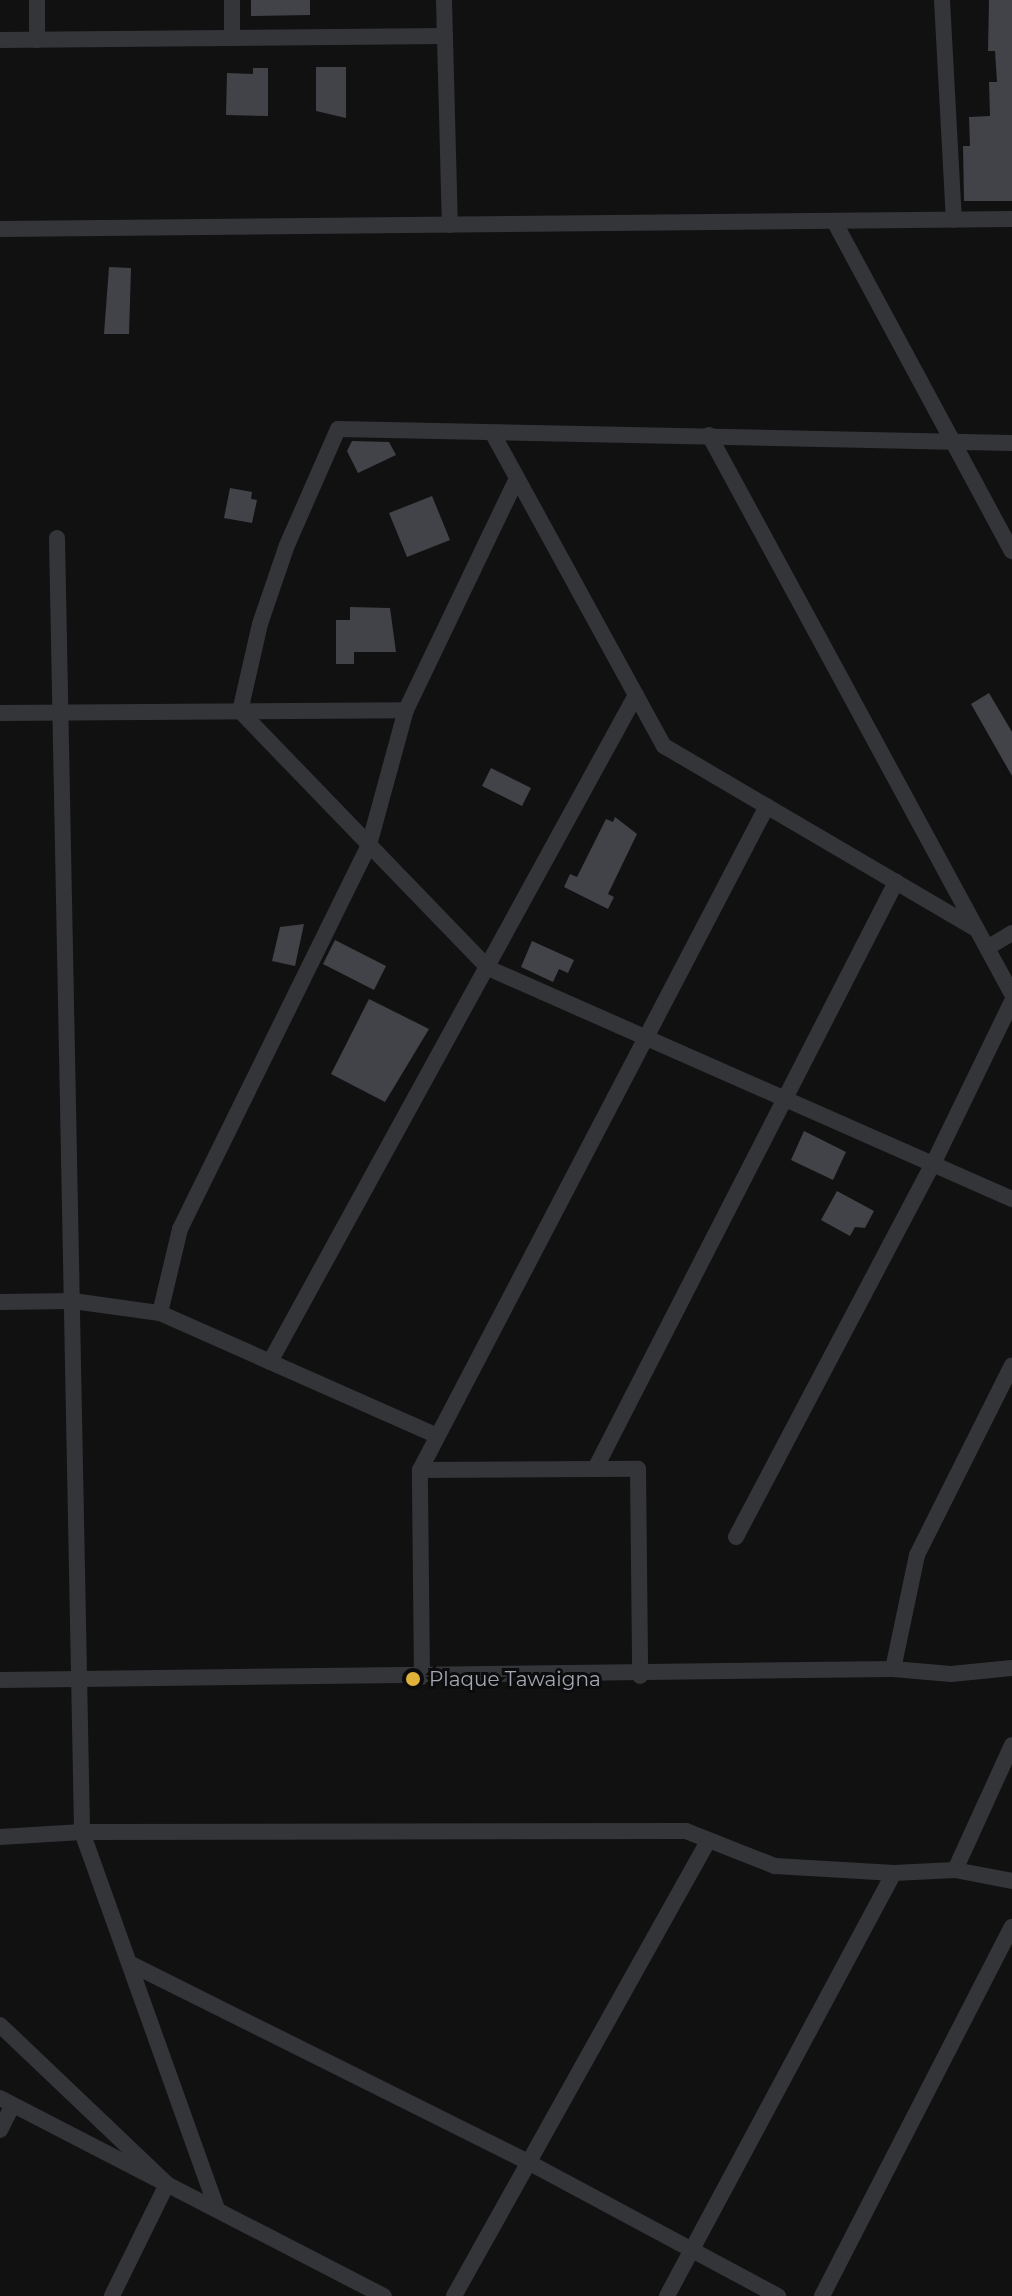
<!DOCTYPE html>
<style>
body{margin:0}
#map{position:relative;width:1012px;height:2296px;overflow:hidden;background:#111112;font-family:Montserrat,sans-serif}
div>[style]{position:absolute}
.building>*{inset:0;background:#424348}
.minor>*{height:16px;margin:-8px;padding:0 8px;transform-origin:8px;border-radius:8px;background:#343539}
.dots>*{width:22px;height:22px;translate:-50% -50%;box-sizing:border-box;border:4px solid #0c0c0d;border-radius:50%}
span{translate:-50% -50%;white-space:nowrap;text-align:center;line-height:1.15;-webkit-text-stroke:6px #0c0c0d;paint-order:stroke}
.poi-label{font-size:20px;color:#a3a7b2}
.left{translate:0 -50%;text-align:left}
</style>
<div id="map">
<div class="building">
<div style="clip-path:polygon(251px 0,310px 0,310px 15px,251px 16px)"></div>
<div style="clip-path:polygon(989px 0,1012px 0,1012px 201px,964px 201px,963px 146px,970px 146px,969px 117px,990px 116px,989px 82px,997px 82px,995px 51px,988px 51px)"></div>
<div style="clip-path:polygon(316px 67px,346px 67px,346px 118px,316px 111px)"></div>
<div style="clip-path:polygon(253px 68px,268px 68px,268px 116px,226px 115px,227px 73px,253px 74px)"></div>
<div style="clip-path:polygon(109px 267px,131px 268px,129px 334px,104px 334px)"></div>
<div style="clip-path:polygon(352px 441px,389px 442px,396px 455px,358px 473px,347px 451px)"></div>
<div style="clip-path:polygon(230px 488px,252px 492px,251px 499px,257px 500px,252px 523px,224px 518px)"></div>
<div style="clip-path:polygon(432px 496px,450px 540px,407px 557px,389px 513px)"></div>
<div style="clip-path:polygon(350px 607px,390px 608px,396px 652px,354px 652px,354px 664px,336px 664px,336px 620px,350px 620px)"></div>
<div style="clip-path:polygon(989px 693px,1012px 732px,1012px 776px,971px 704px)"></div>
<div style="clip-path:polygon(491px 768px,531px 788px,522px 806px,482px 786px)"></div>
<div style="clip-path:polygon(615px 817px,637px 834px,608px 894px,614px 897px,608px 909px,564px 887px,570px 874px,577px 877px,606px 819px,613px 822px)"></div>
<div style="clip-path:polygon(304px 924px,295px 966px,272px 961px,280px 927px)"></div>
<div style="clip-path:polygon(335px 940px,386px 966px,374px 990px,323px 964px)"></div>
<div style="clip-path:polygon(532px 941px,574px 960px,568px 973px,559px 969px,553px 982px,521px 967px)"></div>
<div style="clip-path:polygon(369px 999px,429px 1029px,385px 1102px,331px 1074px)"></div>
<div style="clip-path:polygon(804px 1131px,846px 1152px,833px 1180px,791px 1160px)"></div>
<div style="clip-path:polygon(837px 1191px,874px 1211px,865px 1228px,855px 1227px,850px 1236px,821px 1220px)"></div>
</div>
<div class="minor">
<div style="left:37px;top:0;width:40px;rotate:90deg"></div>
<div style="left:232px;top:0;width:38px;rotate:90deg"></div>
<div style="left:444px;top:0;width:225px;rotate:88.5deg"></div>
<div style="left:942px;top:0;width:220px;rotate:86.9deg"></div>
<div style="left:0;top:40px;width:445px;rotate:-0.5deg"></div>
<div style="left:834px;top:221px;width:375px;rotate:61.7deg"></div>
<div style="left:0;top:229px;width:1012px;rotate:-0.57deg"></div>
<div style="left:493px;top:434px;width:356px;rotate:61.3deg"></div>
<div style="left:664px;top:746px;width:363px;rotate:30.4deg"></div>
<div style="left:709px;top:435px;width:636px;rotate:61.54deg"></div>
<div style="left:1012px;top:443px;width:674px;rotate:-178.81deg"></div>
<div style="left:338px;top:429px;width:127px;rotate:113.7deg"></div>
<div style="left:287px;top:545px;width:83px;rotate:108.9deg"></div>
<div style="left:260px;top:624px;width:89px;rotate:102.9deg"></div>
<div style="left:240px;top:711px;width:357px;rotate:46deg"></div>
<div style="left:488px;top:968px;width:573px;rotate:23.79deg"></div>
<div style="left:57px;top:538px;width:1294px;rotate:88.89deg"></div>
<div style="left:82px;top:1832px;width:401px;rotate:70.3deg"></div>
<div style="left:0;top:713px;width:406px;rotate:-0.4deg"></div>
<div style="left:987px;top:948px;width:29px;rotate:-31deg"></div>
<div style="left:0;top:1302px;width:73px;rotate:-0.8deg"></div>
<div style="left:73px;top:1301px;width:88px;rotate:7.9deg"></div>
<div style="left:160px;top:1313px;width:303px;rotate:23.9deg"></div>
<div style="left:160px;top:1313px;width:86px;rotate:-76.6deg"></div>
<div style="left:180px;top:1229px;width:428px;rotate:-63.8deg"></div>
<div style="left:369px;top:845px;width:140px;rotate:-74.7deg"></div>
<div style="left:406px;top:710px;width:257px;rotate:-64.4deg"></div>
<div style="left:270px;top:1362px;width:761px;rotate:-61.25deg"></div>
<div style="left:595px;top:1469px;width:660px;rotate:-62.85deg"></div>
<div style="left:420px;top:1470px;width:218px;rotate:-0.3deg"></div>
<div style="left:638px;top:1469px;width:207px;rotate:89.4deg"></div>
<div style="left:736px;top:1537px;width:422px;rotate:-62.2deg"></div>
<div style="left:933px;top:1164px;width:181px;rotate:-64.1deg"></div>
<div style="left:893px;top:1669px;width:116px;rotate:-78.1deg"></div>
<div style="left:917px;top:1555px;width:212px;rotate:-63.4deg"></div>
<div style="left:422px;top:1677px;width:207px;rotate:-90.6deg"></div>
<div style="left:420px;top:1470px;width:749px;rotate:-62.41deg"></div>
<div style="left:0;top:1680px;width:893px;rotate:-0.71deg"></div>
<div style="left:893px;top:1669px;width:58px;rotate:4.9deg"></div>
<div style="left:951px;top:1674px;width:61px;rotate:-5.6deg"></div>
<div style="left:1012px;top:1745px;width:137px;rotate:114.5deg"></div>
<div style="left:955px;top:1870px;width:58px;rotate:10.9deg"></div>
<div style="left:0;top:1837px;width:82px;rotate:-3.5deg"></div>
<div style="left:82px;top:1832px;width:604px;rotate:-0.09deg"></div>
<div style="left:686px;top:1831px;width:96px;rotate:21.5deg"></div>
<div style="left:775px;top:1866px;width:119px;rotate:3.4deg"></div>
<div style="left:129px;top:1963px;width:446px;rotate:26.5deg"></div>
<div style="left:528px;top:2162px;width:284px;rotate:28.2deg"></div>
<div style="left:0;top:2025px;width:231px;rotate:43.6deg"></div>
<div style="left:167px;top:2184px;width:125px;rotate:116.2deg"></div>
<div style="left:0;top:2098px;width:432px;rotate:27.3deg"></div>
<div style="left:0;top:2130px;width:28px;rotate:-63deg"></div>
<div style="left:454px;top:2296px;width:519px;rotate:-60.82deg"></div>
<div style="left:667px;top:2296px;width:480px;rotate:-61.8deg"></div>
<div style="left:894px;top:1873px;width:61px;rotate:-2.8deg"></div>
<div style="left:822px;top:2296px;width:415px;rotate:-62.8deg"></div>
</div>
<div class="dots">
<div style="left:413px;top:1679px;background:#e1b13a"></div>
</div>
<div class="poi-label">
<span class="left" style="left:429px;top:1679px">Plaque Tawaigna</span>
</div>
</div>
